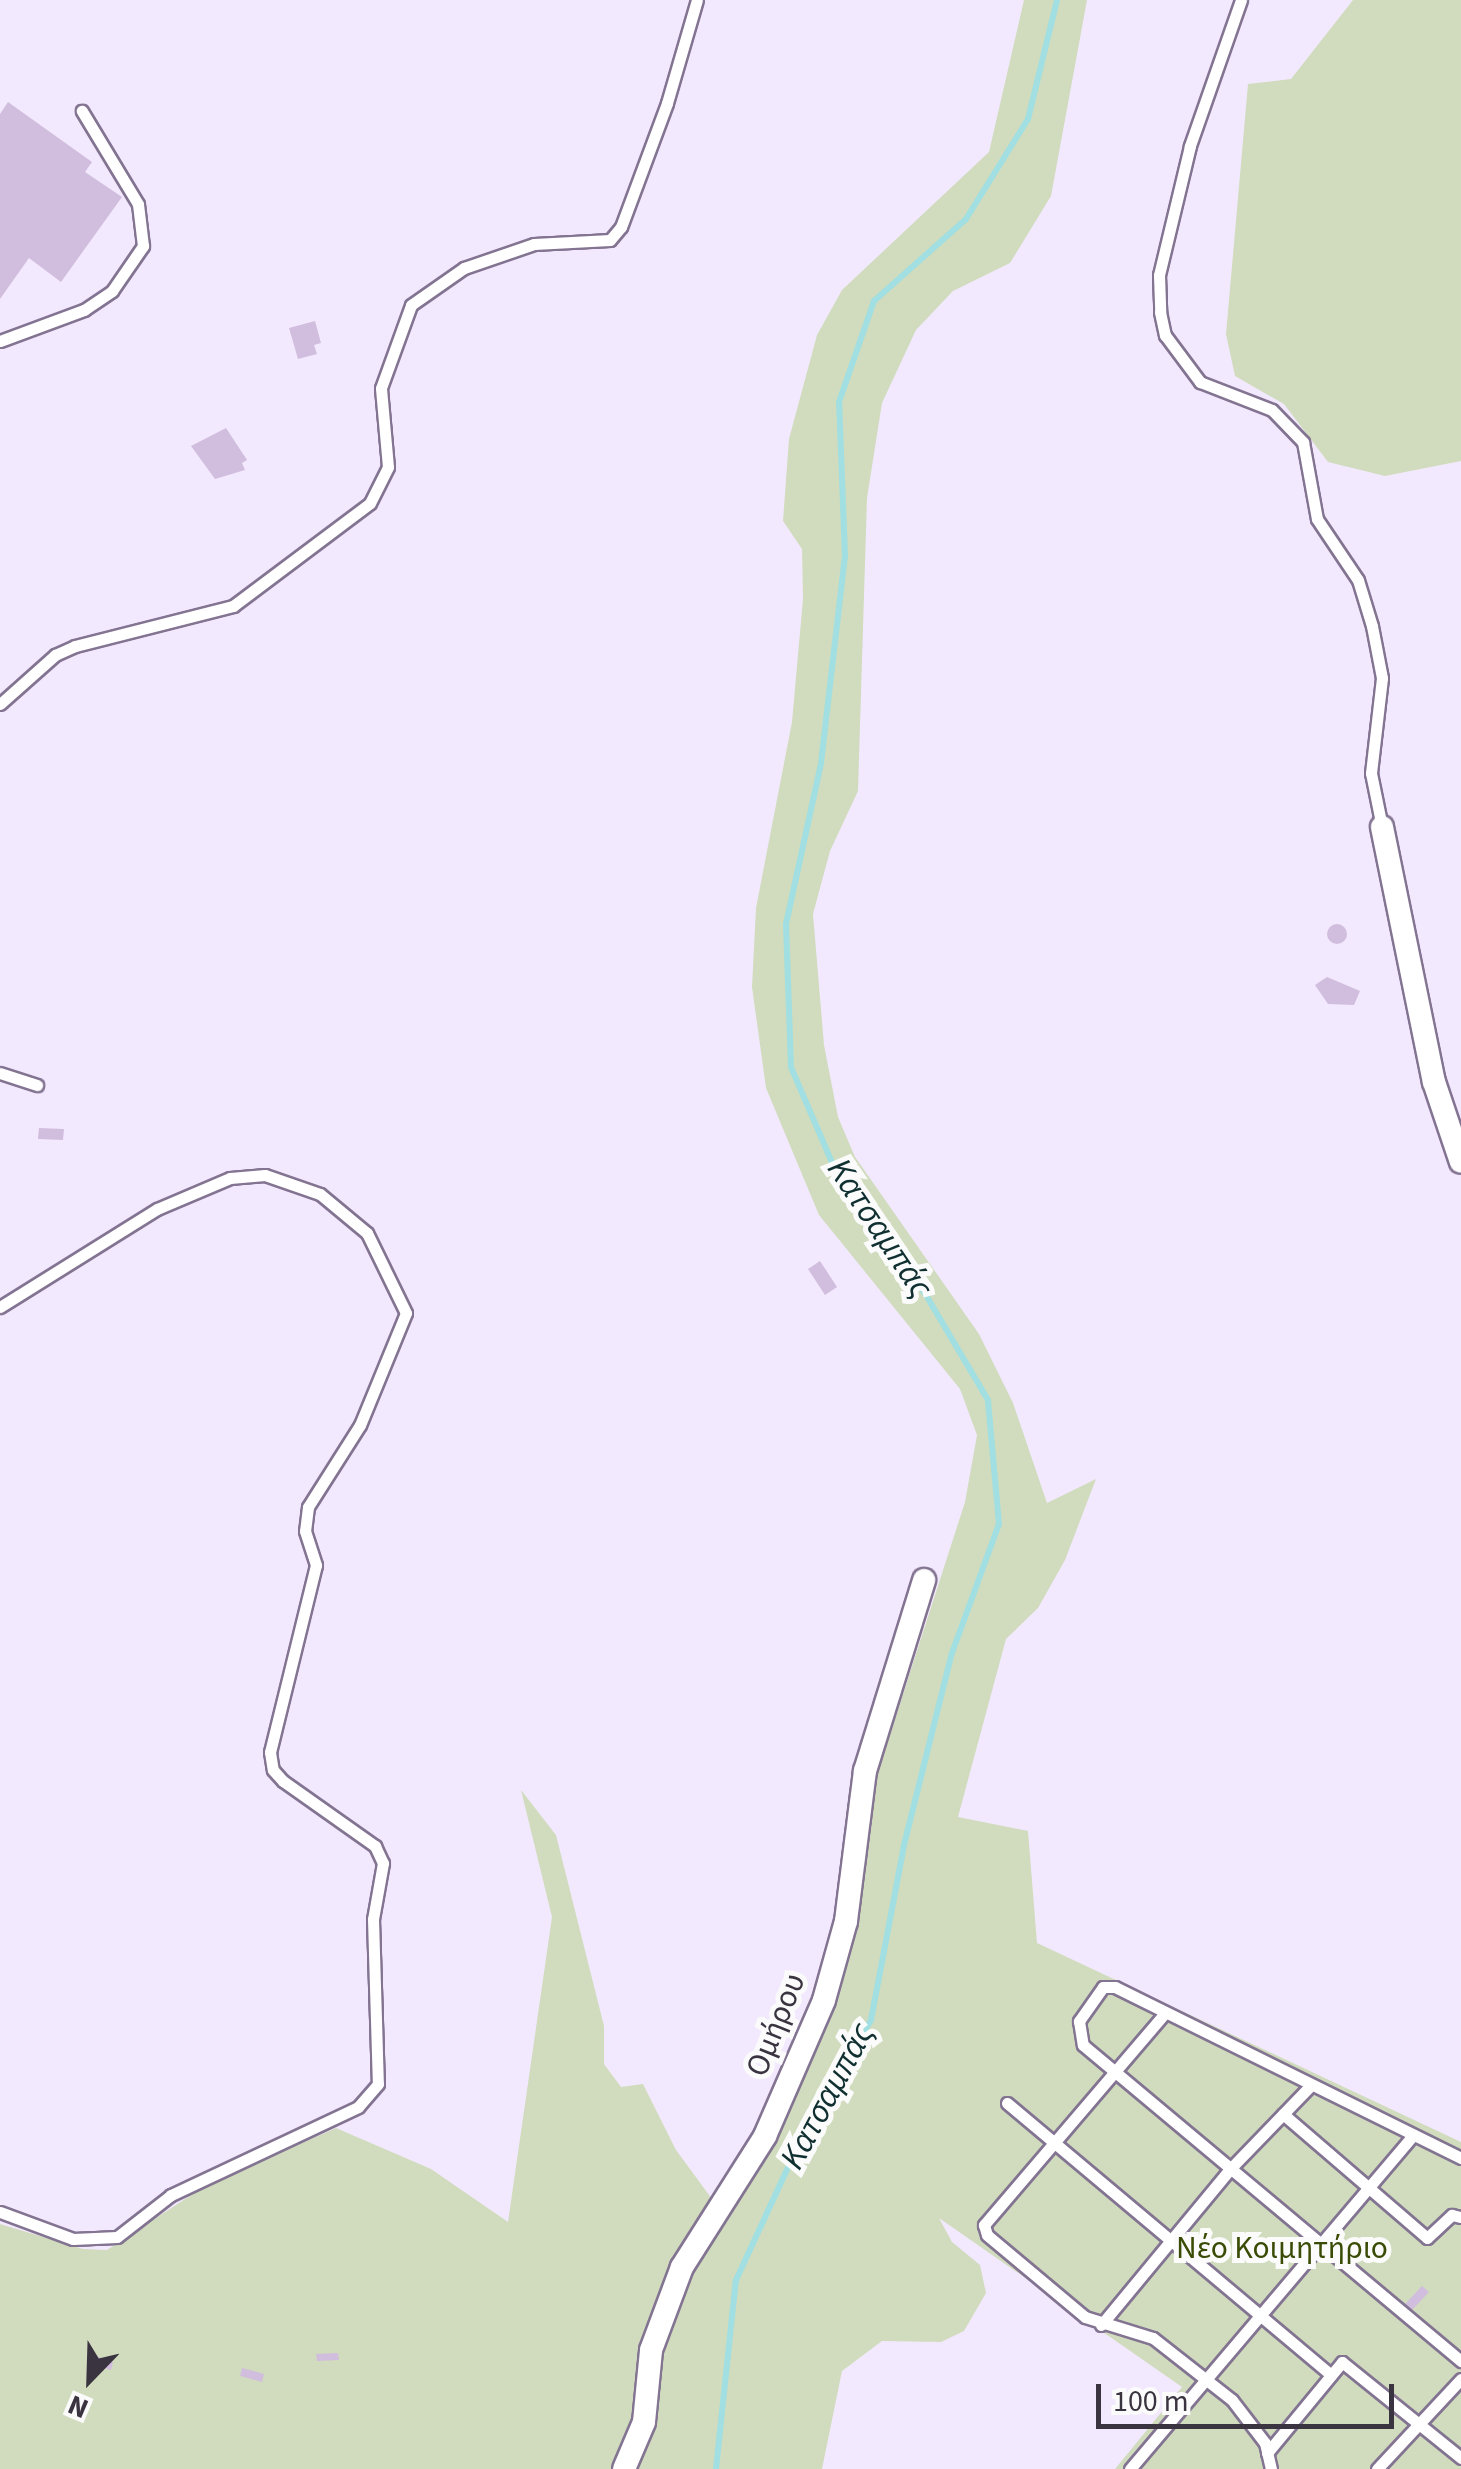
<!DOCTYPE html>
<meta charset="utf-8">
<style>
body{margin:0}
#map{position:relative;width:1461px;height:2469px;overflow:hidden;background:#f3e9fe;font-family:"Source Sans 3",sans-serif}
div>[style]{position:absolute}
.green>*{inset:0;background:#d0dcbd}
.stream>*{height:6px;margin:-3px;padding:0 3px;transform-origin:3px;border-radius:3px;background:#a1dfe2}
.building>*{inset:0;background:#d1bddd}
.round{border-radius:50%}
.roads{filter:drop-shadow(2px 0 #837492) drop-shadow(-2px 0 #837492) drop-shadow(0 2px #837492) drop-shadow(0 -2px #837492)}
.service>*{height:11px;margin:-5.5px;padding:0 5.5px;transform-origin:5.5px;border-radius:5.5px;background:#fff}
.minor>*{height:22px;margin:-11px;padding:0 11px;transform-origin:11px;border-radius:11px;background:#fff}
span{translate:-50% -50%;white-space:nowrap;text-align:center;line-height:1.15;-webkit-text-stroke:10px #fbfbfb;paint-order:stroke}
.street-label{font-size:32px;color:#3a3340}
.park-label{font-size:32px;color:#394b04}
.water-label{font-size:35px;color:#102f31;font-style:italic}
.north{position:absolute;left:40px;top:2329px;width:100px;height:100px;-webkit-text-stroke:8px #fbfbfb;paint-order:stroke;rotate:203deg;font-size:28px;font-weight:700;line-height:40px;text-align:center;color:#3a3340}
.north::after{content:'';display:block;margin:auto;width:35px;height:45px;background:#3a3340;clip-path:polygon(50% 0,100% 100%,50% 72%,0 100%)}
.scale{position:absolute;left:1096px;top:2384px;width:298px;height:45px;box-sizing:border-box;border:5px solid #3a3340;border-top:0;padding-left:12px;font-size:30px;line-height:35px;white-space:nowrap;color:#3a3340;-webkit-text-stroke:8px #fbfbfb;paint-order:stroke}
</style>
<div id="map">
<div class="green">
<div style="clip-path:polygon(1024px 0,1087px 0,1051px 196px,1010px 263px,953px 291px,916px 330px,882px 403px,867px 498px,858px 791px,830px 851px,813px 914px,824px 1045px,838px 1117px,855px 1157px,979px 1334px,1013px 1403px,1047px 1503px,1096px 1479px,1065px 1560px,1038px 1608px,1006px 1639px,958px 1817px,1028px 1831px,1037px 1943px,1461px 2142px,1461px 2469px,1115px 2469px,1182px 2387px,939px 2218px,952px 2242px,980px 2265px,986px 2293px,964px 2331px,941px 2342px,882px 2341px,842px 2371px,822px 2469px,631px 2469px,684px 2283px,814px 2056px,842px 1970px,875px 1781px,965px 1502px,977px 1435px,960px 1389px,819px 1215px,766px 1088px,752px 987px,756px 908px,792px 722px,803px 599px,802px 549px,783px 521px,789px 439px,817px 335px,842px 290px,989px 152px)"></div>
<div style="clip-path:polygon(1353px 0,1461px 0,1461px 461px,1385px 476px,1328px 462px,1284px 404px,1235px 376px,1226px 334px,1248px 84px,1291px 79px)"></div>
<div style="clip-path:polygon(521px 1790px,556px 1835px,604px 2026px,604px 2064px,621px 2087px,643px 2084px,676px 2150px,712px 2199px,615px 2469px,0 2469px,0 2224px,83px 2249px,107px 2250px,205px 2186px,336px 2128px,431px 2169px,508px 2222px,552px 1917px)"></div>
</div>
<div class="stream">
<div style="left:716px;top:2469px;width:190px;rotate:-84deg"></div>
<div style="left:736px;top:2280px;width:160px;rotate:-65.2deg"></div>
<div style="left:803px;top:2135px;width:134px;rotate:-59.4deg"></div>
<div style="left:871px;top:2020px;width:178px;rotate:-79.3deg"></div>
<div style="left:904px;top:1845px;width:198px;rotate:-76deg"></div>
<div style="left:952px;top:1653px;width:137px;rotate:-70deg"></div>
<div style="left:999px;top:1524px;width:124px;rotate:-95.1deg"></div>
<div style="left:988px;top:1400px;width:122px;rotate:-120.6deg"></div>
<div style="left:926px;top:1295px;width:143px;rotate:-127deg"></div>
<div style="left:840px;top:1181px;width:124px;rotate:-113.3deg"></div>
<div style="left:791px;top:1067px;width:143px;rotate:-92deg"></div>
<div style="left:786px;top:924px;width:165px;rotate:-77.7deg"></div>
<div style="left:821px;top:763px;width:208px;rotate:-83.4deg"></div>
<div style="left:845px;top:556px;width:154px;rotate:-92.2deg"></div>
<div style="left:839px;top:402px;width:107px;rotate:-70.9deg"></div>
<div style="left:874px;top:301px;width:123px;rotate:-41.7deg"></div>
<div style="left:966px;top:219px;width:118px;rotate:-58.2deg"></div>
<div style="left:1028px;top:119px;width:122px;rotate:-76.3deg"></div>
</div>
<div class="building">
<div style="clip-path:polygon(8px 102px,92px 162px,85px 172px,122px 197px,61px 282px,29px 258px,0 299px,0 114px)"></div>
<div style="clip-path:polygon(315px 321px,321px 343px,314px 345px,317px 354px,298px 359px,289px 328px)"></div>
<div style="clip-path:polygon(226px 428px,247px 460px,242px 463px,245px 470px,215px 479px,191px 446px)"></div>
<div class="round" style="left:1327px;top:924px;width:20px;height:20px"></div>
<div style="clip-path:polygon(1327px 977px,1360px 991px,1354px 1005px,1328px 1004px,1315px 985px)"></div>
<div style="clip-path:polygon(39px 1128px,64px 1129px,63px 1140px,38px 1139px)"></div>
<div style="clip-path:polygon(820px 1261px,837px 1287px,825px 1295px,808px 1269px)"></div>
<div style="clip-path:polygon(1422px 2286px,1429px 2292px,1412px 2310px,1405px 2304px)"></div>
<div style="clip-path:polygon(338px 2353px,339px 2360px,317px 2361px,316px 2354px)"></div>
<div style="clip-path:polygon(90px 2354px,113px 2362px,111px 2370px,88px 2363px)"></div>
<div style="clip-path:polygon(242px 2368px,264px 2374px,262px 2382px,240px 2376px)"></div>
</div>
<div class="roads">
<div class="service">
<div style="left:1241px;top:0;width:155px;rotate:109.3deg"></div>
<div style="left:1190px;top:146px;width:133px;rotate:103.5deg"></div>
<div style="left:1159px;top:275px;width:37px;rotate:88deg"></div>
<div style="left:1160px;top:312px;width:24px;rotate:78deg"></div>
<div style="left:1165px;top:335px;width:59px;rotate:53.3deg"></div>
<div style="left:1200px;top:382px;width:77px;rotate:21.3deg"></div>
<div style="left:1272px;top:410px;width:45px;rotate:45.9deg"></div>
<div style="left:1303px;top:442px;width:78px;rotate:79.7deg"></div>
<div style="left:1317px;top:519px;width:73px;rotate:56.1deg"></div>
<div style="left:1358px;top:580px;width:48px;rotate:73.1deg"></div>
<div style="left:1372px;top:626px;width:53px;rotate:79.1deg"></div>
<div style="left:1382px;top:678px;width:96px;rotate:96.6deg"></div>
<div style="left:1371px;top:773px;width:55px;rotate:78.5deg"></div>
<div style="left:0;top:341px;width:90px;rotate:-20.3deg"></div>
<div style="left:84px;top:310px;width:34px;rotate:-34deg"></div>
<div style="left:112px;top:291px;width:55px;rotate:-55.4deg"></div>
<div style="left:143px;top:246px;width:42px;rotate:-96.8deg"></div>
<div style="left:138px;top:204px;width:109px;rotate:-121.1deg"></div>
<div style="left:0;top:704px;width:74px;rotate:-41.7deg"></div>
<div style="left:55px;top:655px;width:22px;rotate:-24deg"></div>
<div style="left:75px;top:646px;width:163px;rotate:-14.2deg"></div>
<div style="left:233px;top:606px;width:171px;rotate:-36.9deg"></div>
<div style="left:370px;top:503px;width:40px;rotate:-63.4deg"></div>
<div style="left:388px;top:467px;width:79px;rotate:-95.1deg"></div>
<div style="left:381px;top:388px;width:88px;rotate:-70.1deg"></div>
<div style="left:411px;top:305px;width:65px;rotate:-34.9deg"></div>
<div style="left:464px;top:268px;width:74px;rotate:-18.9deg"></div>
<div style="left:534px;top:244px;width:76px;rotate:-3deg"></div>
<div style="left:610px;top:240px;width:17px;rotate:-50deg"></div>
<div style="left:621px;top:227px;width:132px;rotate:-69.6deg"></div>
<div style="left:667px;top:103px;width:107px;rotate:-73.8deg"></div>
<div style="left:0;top:1073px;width:39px;rotate:18deg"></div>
<div style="left:0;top:1307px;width:185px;rotate:-32deg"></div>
<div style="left:157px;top:1209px;width:79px;rotate:-23deg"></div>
<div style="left:230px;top:1178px;width:35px;rotate:-5deg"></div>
<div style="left:265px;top:1175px;width:58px;rotate:19.1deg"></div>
<div style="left:320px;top:1194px;width:61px;rotate:39.7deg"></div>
<div style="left:367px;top:1233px;width:89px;rotate:64deg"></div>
<div style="left:406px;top:1313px;width:121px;rotate:112.3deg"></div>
<div style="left:360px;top:1425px;width:97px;rotate:122.4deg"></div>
<div style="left:308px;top:1507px;width:24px;rotate:97deg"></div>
<div style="left:305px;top:1531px;width:36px;rotate:72deg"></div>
<div style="left:316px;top:1565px;width:193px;rotate:103.8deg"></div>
<div style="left:270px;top:1752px;width:18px;rotate:81deg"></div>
<div style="left:273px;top:1770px;width:15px;rotate:48deg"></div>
<div style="left:283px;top:1781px;width:113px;rotate:35.2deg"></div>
<div style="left:375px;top:1846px;width:19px;rotate:65deg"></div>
<div style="left:383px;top:1863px;width:57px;rotate:100.1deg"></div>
<div style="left:373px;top:1919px;width:165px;rotate:88.3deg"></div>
<div style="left:378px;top:2084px;width:30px;rotate:131deg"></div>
<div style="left:358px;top:2107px;width:207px;rotate:154.8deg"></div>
<div style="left:171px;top:2195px;width:68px;rotate:142.1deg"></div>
<div style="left:117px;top:2237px;width:44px;rotate:177.4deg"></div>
<div style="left:73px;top:2239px;width:78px;rotate:-159.7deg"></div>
<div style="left:1165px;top:2013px;width:279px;rotate:130.5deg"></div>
<div style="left:984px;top:2225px;width:10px;rotate:73deg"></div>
<div style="left:987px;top:2235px;width:128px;rotate:39.9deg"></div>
<div style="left:1085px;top:2317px;width:71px;rotate:17.2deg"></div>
<div style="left:1153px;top:2338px;width:100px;rotate:38.1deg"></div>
<div style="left:1232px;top:2400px;width:54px;rotate:52.5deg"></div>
<div style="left:1265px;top:2443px;width:27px;rotate:77deg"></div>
<div style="left:1007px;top:2103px;width:423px;rotate:40deg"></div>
<div style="left:1283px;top:2114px;width:190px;rotate:40.7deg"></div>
<div style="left:1427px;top:2238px;width:34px;rotate:-43deg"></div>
<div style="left:1452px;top:2215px;width:9px;rotate:13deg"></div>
<div style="left:1461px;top:2158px;width:386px;rotate:-153.7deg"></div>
<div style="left:1115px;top:1987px;width:12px;rotate:180deg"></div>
<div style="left:1103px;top:1987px;width:42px;rotate:125.2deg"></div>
<div style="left:1079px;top:2021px;width:24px;rotate:81deg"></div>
<div style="left:1083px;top:2045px;width:493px;rotate:39.9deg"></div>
<div style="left:1101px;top:2325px;width:201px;rotate:-50.4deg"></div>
<div style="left:1229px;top:2170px;width:118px;rotate:-46deg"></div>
<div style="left:1267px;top:2453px;width:118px;rotate:-50.5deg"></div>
<div style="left:1342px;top:2362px;width:153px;rotate:38.9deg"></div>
<div style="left:1130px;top:2469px;width:438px;rotate:-49.7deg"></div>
<div style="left:1377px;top:2469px;width:123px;rotate:-47deg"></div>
</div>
<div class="minor">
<div style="left:1382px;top:827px;width:260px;rotate:78.5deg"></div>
<div style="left:1434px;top:1082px;width:84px;rotate:71.4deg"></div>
<div style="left:624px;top:2469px;width:51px;rotate:-66.9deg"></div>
<div style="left:644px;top:2422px;width:72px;rotate:-84.4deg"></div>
<div style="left:651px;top:2350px;width:89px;rotate:-69.5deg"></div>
<div style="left:682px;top:2267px;width:155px;rotate:-57.6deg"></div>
<div style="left:765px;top:2136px;width:148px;rotate:-66.5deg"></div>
<div style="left:824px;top:2000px;width:82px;rotate:-74.4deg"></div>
<div style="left:846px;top:1921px;width:151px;rotate:-82.8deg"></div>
<div style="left:865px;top:1771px;width:200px;rotate:-72.8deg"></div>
</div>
</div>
<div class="street-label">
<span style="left:776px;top:2025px;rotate:-68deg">Ομήρου</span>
</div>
<div class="park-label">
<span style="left:1282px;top:2248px">Νέο Κοιμητήριο</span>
</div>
<div class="water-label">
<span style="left:880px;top:1228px;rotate:56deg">Κατσαμπάς</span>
<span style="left:827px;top:2096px;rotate:-62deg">Κατσαμπάς</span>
</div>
<div class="north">N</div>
<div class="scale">100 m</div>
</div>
